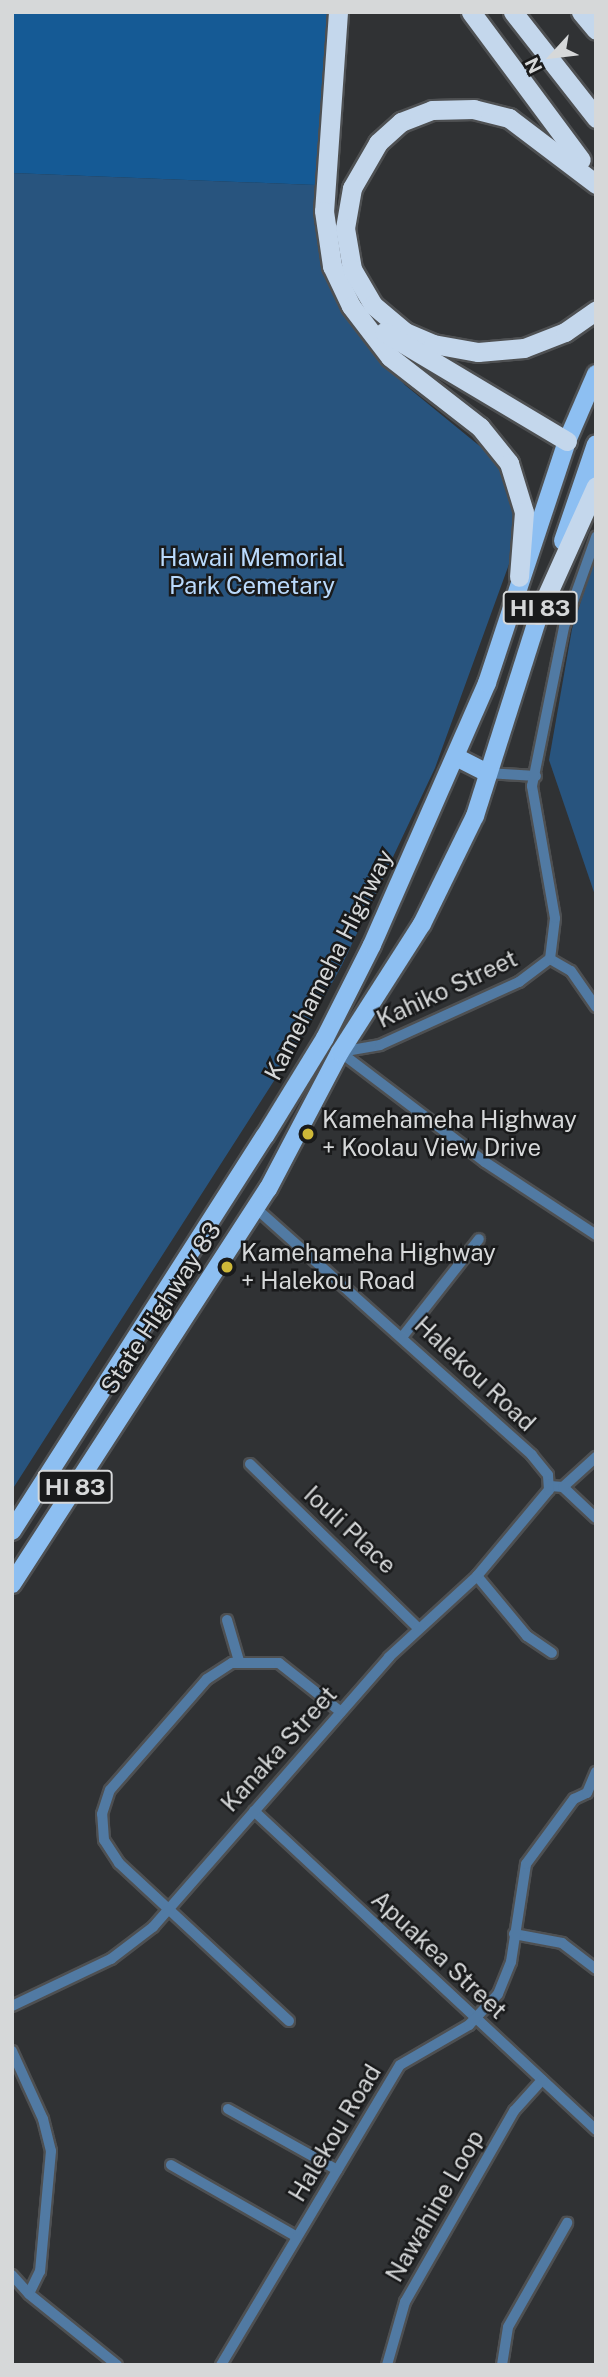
<!DOCTYPE html>
<style>
body{margin:0}
#map{position:relative;width:608px;height:2377px;overflow:hidden;background:#303234;font-family:"Public Sans",sans-serif}
div>[style]{position:absolute}
.green>*{inset:0;background:#28547e}
.forest>*{inset:0;background:#155a95}
.roads{filter:drop-shadow(2px 0 #4e5052) drop-shadow(-2px 0 #4e5052) drop-shadow(0 2px #4e5052) drop-shadow(0 -2px #4e5052)}
.minor>*{height:10px;margin:-5px;padding:0 5px;transform-origin:5px;border-radius:5px;background:#517aa3}
.primary>*{height:18px;margin:-9px;padding:0 9px;transform-origin:9px;border-radius:9px;background:#8dbff2}
.motorway>*{height:19px;margin:-9.5px;padding:0 9.5px;transform-origin:9.5px;border-radius:9.5px;background:#c4d7ec}
.dots>*{width:19px;height:19px;translate:-50% -50%;box-sizing:border-box;border:4px solid #191a1b;border-radius:50%}
span{translate:-50% -50%;white-space:nowrap;text-align:center;line-height:1.15;-webkit-text-stroke:5px #191a1b;paint-order:stroke}
.shield-label span{padding:2px 5px;background:#191a1b;border:2px solid;border-radius:5px;-webkit-text-stroke-width:0}
.shield-label{font-size:23px;color:#d6d8d9;font-weight:700}
.park-label{font-size:24px;color:#badafc}
.street-label{font-size:24px;color:#d6d8d9}
.poi-label{font-size:24px;color:#d6d8d9}
.left{translate:0 -50%;text-align:left}
.frame{position:absolute;inset:0;border:14px solid #d6d8d9;pointer-events:none}
.north{position:absolute;left:517px;top:21px;width:70px;height:70px;-webkit-text-stroke:5px #191a1b;paint-order:stroke;rotate:243deg;font-size:19px;font-weight:700;line-height:28px;text-align:center;color:#d6d8d9}
.north::after{content:'';display:block;margin:auto;width:24px;height:32px;background:#d6d8d9;clip-path:polygon(50% 0,100% 100%,50% 72%,0 100%)}
</style>
<div id="map">
<div class="green">
<div style="clip-path:polygon(12px 173px,315px 185px,314px 222px,324px 259px,357px 328px,405px 385px,498px 461px,517px 508px,512px 556px,435px 768px,342px 965px,304px 1034px,12px 1490px)"></div>
<div style="clip-path:polygon(596px 554px,596px 898px,549px 760px,572px 629px)"></div>
</div>
<div class="forest">
<div style="clip-path:polygon(12px 12px,330px 12px,315px 185px,12px 173px)"></div>
</div>
<div class="roads">
<div class="minor">
<div style="left:487px;top:773px;width:49px;rotate:3.5deg"></div>
<div style="left:550px;top:959px;width:24px;rotate:30deg"></div>
<div style="left:571px;top:971px;width:44px;rotate:55.2deg"></div>
<div style="left:340px;top:1052px;width:41px;rotate:-9.9deg"></div>
<div style="left:380px;top:1045px;width:153px;rotate:-24.4deg"></div>
<div style="left:519px;top:982px;width:39px;rotate:-37deg"></div>
<div style="left:550px;top:959px;width:41px;rotate:-83deg"></div>
<div style="left:555px;top:918px;width:134px;rotate:-99.9deg"></div>
<div style="left:532px;top:786px;width:162px;rotate:-78.6deg"></div>
<div style="left:564px;top:627px;width:96px;rotate:-70.4deg"></div>
<div style="left:340px;top:1052px;width:182px;rotate:37.2deg"></div>
<div style="left:485px;top:1162px;width:133px;rotate:33.3deg"></div>
<div style="left:403px;top:1336px;width:123px;rotate:-51.9deg"></div>
<div style="left:250px;top:1464px;width:235px;rotate:44.3deg"></div>
<div style="left:550px;top:1486px;width:13px;rotate:4deg"></div>
<div style="left:563px;top:1487px;width:45px;rotate:43.2deg"></div>
<div style="left:563px;top:1487px;width:45px;rotate:-42.3deg"></div>
<div style="left:477px;top:1576px;width:78px;rotate:50.2deg"></div>
<div style="left:527px;top:1636px;width:30px;rotate:34deg"></div>
<div style="left:227px;top:1620px;width:43px;rotate:73.7deg"></div>
<div style="left:254px;top:1811px;width:468px;rotate:43deg"></div>
<div style="left:514px;top:1934px;width:49px;rotate:10.6deg"></div>
<div style="left:562px;top:1943px;width:43px;rotate:37.4deg"></div>
<div style="left:12px;top:2006px;width:110px;rotate:-25.4deg"></div>
<div style="left:111px;top:1959px;width:53px;rotate:-37.3deg"></div>
<div style="left:153px;top:1927px;width:359px;rotate:-48.8deg"></div>
<div style="left:389px;top:1657px;width:120px;rotate:-42.6deg"></div>
<div style="left:477px;top:1576px;width:112px;rotate:-50.1deg"></div>
<div style="left:549px;top:1490px;width:15px;rotate:-94deg"></div>
<div style="left:548px;top:1475px;width:26px;rotate:-129deg"></div>
<div style="left:532px;top:1455px;width:372px;rotate:-138.2deg"></div>
<div style="left:289px;top:2021px;width:232px;rotate:-137.1deg"></div>
<div style="left:119px;top:1863px;width:27px;rotate:-123deg"></div>
<div style="left:104px;top:1840px;width:26px;rotate:-94deg"></div>
<div style="left:102px;top:1814px;width:25px;rotate:-72deg"></div>
<div style="left:110px;top:1790px;width:147px;rotate:-48.9deg"></div>
<div style="left:207px;top:1679px;width:30px;rotate:-33deg"></div>
<div style="left:232px;top:1663px;width:47px"></div>
<div style="left:279px;top:1663px;width:79px;rotate:38.3deg"></div>
<div style="left:12px;top:2051px;width:75px;rotate:65.5deg"></div>
<div style="left:43px;top:2119px;width:33px;rotate:76deg"></div>
<div style="left:51px;top:2151px;width:121px;rotate:95.2deg"></div>
<div style="left:40px;top:2271px;width:25px;rotate:116deg"></div>
<div style="left:29px;top:2294px;width:113px;rotate:38.9deg"></div>
<div style="left:228px;top:2109px;width:125px;rotate:29.2deg"></div>
<div style="left:171px;top:2165px;width:145px;rotate:29.7deg"></div>
<div style="left:12px;top:2275px;width:25px;rotate:48deg"></div>
<div style="left:221px;top:2365px;width:349px;rotate:-59.2deg"></div>
<div style="left:400px;top:2065px;width:80px;rotate:-30.1deg"></div>
<div style="left:469px;top:2025px;width:42px;rotate:-46.9deg"></div>
<div style="left:498px;top:1994px;width:35px;rotate:-68deg"></div>
<div style="left:511px;top:1962px;width:99px;rotate:-81.3deg"></div>
<div style="left:526px;top:1864px;width:81px;rotate:-53.6deg"></div>
<div style="left:574px;top:1799px;width:14px;rotate:-25deg"></div>
<div style="left:587px;top:1793px;width:23px;rotate:-67deg"></div>
<div style="left:387px;top:2365px;width:66px;rotate:-74.1deg"></div>
<div style="left:405px;top:2302px;width:220px;rotate:-60.3deg"></div>
<div style="left:514px;top:2111px;width:42px;rotate:-47.9deg"></div>
<div style="left:502px;top:2365px;width:38px;rotate:-81deg"></div>
<div style="left:508px;top:2327px;width:120px;rotate:-60.4deg"></div>
</div>
<div class="primary">
<div style="left:563px;top:541px;width:102px;rotate:-71.2deg"></div>
<div style="left:458px;top:758px;width:33px;rotate:27deg"></div>
<div style="left:12px;top:1531px;width:469px;rotate:-57.4deg"></div>
<div style="left:265px;top:1136px;width:115px;rotate:-58.5deg"></div>
<div style="left:325px;top:1038px;width:104px;rotate:-63.2deg"></div>
<div style="left:372px;top:945px;width:286px;rotate:-66.3deg"></div>
<div style="left:487px;top:683px;width:255px;rotate:-71.7deg"></div>
<div style="left:567px;top:441px;width:73px;rotate:-66.6deg"></div>
<div style="left:12px;top:1584px;width:471px;rotate:-57.1deg"></div>
<div style="left:268px;top:1189px;width:155px;rotate:-62.3deg"></div>
<div style="left:340px;top:1052px;width:152px;rotate:-57.4deg"></div>
<div style="left:422px;top:924px;width:120px;rotate:-63.9deg"></div>
<div style="left:475px;top:816px;width:225px;rotate:-72.4deg"></div>
</div>
<div class="motorway">
<div style="left:338px;top:12px;width:199px;rotate:94deg"></div>
<div style="left:324px;top:211px;width:56px;rotate:81.7deg"></div>
<div style="left:332px;top:266px;width:44px;rotate:64.6deg"></div>
<div style="left:351px;top:306px;width:64px;rotate:52.6deg"></div>
<div style="left:390px;top:357px;width:114px;rotate:37.9deg"></div>
<div style="left:480px;top:427px;width:46px;rotate:51.1deg"></div>
<div style="left:509px;top:463px;width:51px;rotate:73deg"></div>
<div style="left:524px;top:512px;width:65px;rotate:94.4deg"></div>
<div style="left:471px;top:12px;width:184px;rotate:53.4deg"></div>
<div style="left:513px;top:12px;width:135px;rotate:51.9deg"></div>
<div style="left:581px;top:12px;width:23px;rotate:50deg"></div>
<div style="left:596px;top:184px;width:109px;rotate:-142.8deg"></div>
<div style="left:509px;top:118px;width:36px;rotate:-166deg"></div>
<div style="left:474px;top:109px;width:42px;rotate:178.6deg"></div>
<div style="left:432px;top:110px;width:33px;rotate:159deg"></div>
<div style="left:401px;top:122px;width:31px;rotate:138deg"></div>
<div style="left:378px;top:143px;width:52px;rotate:120deg"></div>
<div style="left:352px;top:188px;width:41px;rotate:99.9deg"></div>
<div style="left:345px;top:228px;width:42px;rotate:80.3deg"></div>
<div style="left:352px;top:269px;width:42px;rotate:59.7deg"></div>
<div style="left:373px;top:305px;width:42px;rotate:40.2deg"></div>
<div style="left:405px;top:332px;width:30px;rotate:23deg"></div>
<div style="left:433px;top:344px;width:46px;rotate:10.1deg"></div>
<div style="left:478px;top:352px;width:46px;rotate:-5deg"></div>
<div style="left:524px;top:348px;width:44px;rotate:-21.3deg"></div>
<div style="left:565px;top:332px;width:38px;rotate:-35deg"></div>
<div style="left:384px;top:332px;width:213px;rotate:30.8deg"></div>
<div style="left:538px;top:615px;width:141px;rotate:-65.8deg"></div>
</div>
</div>
<div class="dots">
<div style="left:308px;top:1134px;background:#ceb838"></div>
<div style="left:227px;top:1267px;background:#ceb838"></div>
</div>
<div class="shield-label">
<span style="left:540px;top:608px">HI 83</span>
<span style="left:75px;top:1487px">HI 83</span>
</div>
<div class="park-label">
<span style="left:252px;top:572px">Hawaii Memorial<br>Park Cemetary</span>
</div>
<div class="street-label">
<span style="left:329px;top:965px;rotate:-63deg">Kamehameha Highway</span>
<span style="left:447px;top:989px;rotate:-25deg">Kahiko Street</span>
<span style="left:161px;top:1308px;rotate:-57deg">State Highway 83</span>
<span style="left:475px;top:1374px;rotate:43deg">Halekou Road</span>
<span style="left:350px;top:1530px;rotate:43deg">Iouli Place</span>
<span style="left:279px;top:1749px;rotate:-48deg">Kanaka Street</span>
<span style="left:439px;top:1955px;rotate:43deg">Apuakea Street</span>
<span style="left:335px;top:2133px;rotate:-59deg">Halekou Road</span>
<span style="left:435px;top:2206px;rotate:-60deg">Nawahine Loop</span>
</div>
<div class="poi-label">
<span class="left" style="left:322px;top:1134px">Kamehameha Highway<br>+ Koolau View Drive</span>
<span class="left" style="left:241px;top:1267px">Kamehameha Highway<br>+ Halekou Road</span>
</div>
<div class="frame"></div>
<div class="north">N</div>
</div>
